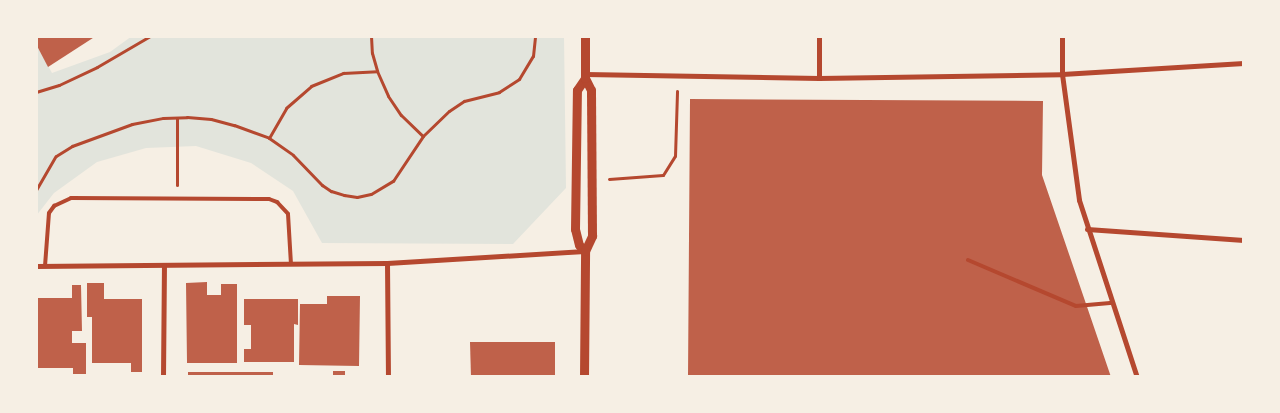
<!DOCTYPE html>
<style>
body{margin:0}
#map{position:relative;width:1280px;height:413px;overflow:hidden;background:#f6efe4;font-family:Figtree,sans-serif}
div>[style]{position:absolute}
.green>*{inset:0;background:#e2e4dc}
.building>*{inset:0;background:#bf614a}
.path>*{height:3px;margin:-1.5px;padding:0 1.5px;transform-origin:1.5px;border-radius:1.5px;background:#b5482f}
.service>*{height:4px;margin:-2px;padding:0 2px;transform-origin:2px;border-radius:2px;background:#b5482f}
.minor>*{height:5px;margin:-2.5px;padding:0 2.5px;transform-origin:2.5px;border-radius:2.5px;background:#b5482f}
.tertiary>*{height:9px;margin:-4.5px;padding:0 4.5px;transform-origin:4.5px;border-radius:4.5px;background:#b5482f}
span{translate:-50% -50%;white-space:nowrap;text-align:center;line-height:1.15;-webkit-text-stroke:5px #f6efe4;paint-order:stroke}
.frame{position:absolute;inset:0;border:38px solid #f6efe4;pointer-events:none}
</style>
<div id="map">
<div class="green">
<div style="clip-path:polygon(132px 36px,564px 36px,566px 188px,513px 244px,322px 243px,293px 191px,251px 163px,196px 146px,146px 148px,97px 162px,54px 193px,36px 216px,36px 44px,52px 73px,110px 52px)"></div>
</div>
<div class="building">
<div style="clip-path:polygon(36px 36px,96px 36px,48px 67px,36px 44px)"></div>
<div style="clip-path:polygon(690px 99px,1043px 101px,1042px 175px,1111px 377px,688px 377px)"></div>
<div style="clip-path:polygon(207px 282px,207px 295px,221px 295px,221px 284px,237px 284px,237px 363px,187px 363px,186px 283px)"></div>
<div style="clip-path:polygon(87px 283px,104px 283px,104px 299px,142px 299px,142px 372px,131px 372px,131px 363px,92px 363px,92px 317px,87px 317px)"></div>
<div style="clip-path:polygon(72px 285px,81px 285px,82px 331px,72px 331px,72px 343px,86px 343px,86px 374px,73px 374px,73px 368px,36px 368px,36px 298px,72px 298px)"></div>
<div style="clip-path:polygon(327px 296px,360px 296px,359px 366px,299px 365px,300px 304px,327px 304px)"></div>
<div style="clip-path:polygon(244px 299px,298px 299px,298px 325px,294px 324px,294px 362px,244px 362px,244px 349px,251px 349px,251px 325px,244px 325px)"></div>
<div style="clip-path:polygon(470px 342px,555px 342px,555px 377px,471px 377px)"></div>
<div style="clip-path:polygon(333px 371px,345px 371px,345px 377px,333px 377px)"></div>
<div style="clip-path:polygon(188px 372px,273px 372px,273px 377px,188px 377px)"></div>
</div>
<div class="path">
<div style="left:371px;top:36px;width:17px;rotate:87deg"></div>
<div style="left:372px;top:53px;width:19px;rotate:74deg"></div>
<div style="left:377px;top:71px;width:27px;rotate:66deg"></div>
<div style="left:388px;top:96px;width:23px;rotate:56deg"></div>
<div style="left:401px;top:115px;width:30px;rotate:44deg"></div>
<div style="left:36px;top:92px;width:24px;rotate:-17deg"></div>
<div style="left:59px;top:85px;width:42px;rotate:-25.3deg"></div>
<div style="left:97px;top:67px;width:61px;rotate:-30.3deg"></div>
<div style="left:269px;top:138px;width:34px;rotate:-60deg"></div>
<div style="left:286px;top:108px;width:33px;rotate:-41deg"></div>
<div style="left:311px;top:86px;width:35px;rotate:-22deg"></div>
<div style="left:343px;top:73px;width:34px;rotate:-3deg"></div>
<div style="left:609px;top:179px;width:54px;rotate:-4.2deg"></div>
<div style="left:663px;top:175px;width:22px;rotate:-58deg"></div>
<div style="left:675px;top:156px;width:65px;rotate:-88.2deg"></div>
<div style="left:177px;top:185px;width:67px;rotate:-90deg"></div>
<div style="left:36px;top:190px;width:39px;rotate:-60deg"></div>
<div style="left:56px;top:156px;width:19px;rotate:-32deg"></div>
<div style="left:72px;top:146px;width:64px;rotate:-20.1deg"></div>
<div style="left:132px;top:124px;width:32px;rotate:-11deg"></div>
<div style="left:163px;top:118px;width:24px;rotate:-2deg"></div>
<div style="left:187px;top:117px;width:24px;rotate:5deg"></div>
<div style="left:211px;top:119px;width:24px;rotate:15deg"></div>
<div style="left:234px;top:125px;width:37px;rotate:20deg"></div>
<div style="left:269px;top:138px;width:29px;rotate:35deg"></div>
<div style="left:293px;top:155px;width:42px;rotate:46deg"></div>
<div style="left:322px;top:185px;width:11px;rotate:34deg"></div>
<div style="left:331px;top:191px;width:14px;rotate:17deg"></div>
<div style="left:344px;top:195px;width:13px;rotate:9deg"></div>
<div style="left:357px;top:197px;width:14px;rotate:-12deg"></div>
<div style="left:371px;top:194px;width:26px;rotate:-31deg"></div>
<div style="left:393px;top:181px;width:54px;rotate:-56.3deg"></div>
<div style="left:423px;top:136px;width:36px;rotate:-44deg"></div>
<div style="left:449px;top:111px;width:18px;rotate:-34deg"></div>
<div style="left:464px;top:101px;width:36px;rotate:-14deg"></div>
<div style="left:499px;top:92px;width:24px;rotate:-33deg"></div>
<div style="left:519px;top:79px;width:27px;rotate:-59deg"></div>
<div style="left:533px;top:56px;width:20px;rotate:-84deg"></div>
</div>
<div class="service">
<div style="left:968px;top:260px;width:117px;rotate:23.1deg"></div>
<div style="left:1076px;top:306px;width:37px;rotate:-5deg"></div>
<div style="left:45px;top:266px;width:53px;rotate:-85.7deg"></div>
<div style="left:49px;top:213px;width:9px;rotate:-54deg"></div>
<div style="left:54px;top:206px;width:19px;rotate:-25deg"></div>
<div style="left:71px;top:198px;width:198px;rotate:0.3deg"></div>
<div style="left:269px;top:199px;width:9px;rotate:21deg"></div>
<div style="left:277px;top:202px;width:16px;rotate:47deg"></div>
<div style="left:288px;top:214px;width:50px;rotate:86.6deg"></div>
</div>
<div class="minor">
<div style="left:819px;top:36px;width:42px;rotate:90deg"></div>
<div style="left:1062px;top:36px;width:38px;rotate:90deg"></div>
<div style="left:1062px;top:74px;width:127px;rotate:82.3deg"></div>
<div style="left:1079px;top:200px;width:186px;rotate:71.9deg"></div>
<div style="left:585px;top:74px;width:234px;rotate:1deg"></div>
<div style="left:819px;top:78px;width:243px;rotate:-0.9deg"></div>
<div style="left:1062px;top:74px;width:182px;rotate:-3.5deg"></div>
<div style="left:1087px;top:229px;width:157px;rotate:4deg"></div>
<div style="left:387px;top:263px;width:114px;rotate:89.5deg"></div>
<div style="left:36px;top:266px;width:351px;rotate:-0.5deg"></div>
<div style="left:387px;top:263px;width:198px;rotate:-3.5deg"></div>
<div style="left:163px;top:377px;width:112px;rotate:-89.5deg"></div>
</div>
<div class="tertiary">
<div style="left:585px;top:251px;width:8px;rotate:-135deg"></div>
<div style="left:579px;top:245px;width:16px;rotate:-104deg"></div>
<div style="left:575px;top:229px;width:139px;rotate:-89.2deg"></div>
<div style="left:577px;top:90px;width:14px;rotate:-56deg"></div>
<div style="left:584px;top:377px;width:126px;rotate:-89.5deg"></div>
<div style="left:585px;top:251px;width:17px;rotate:-65deg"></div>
<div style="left:592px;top:236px;width:146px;rotate:-90.4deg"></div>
<div style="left:591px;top:90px;width:13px;rotate:-117deg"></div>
<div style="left:585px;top:78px;width:42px;rotate:-90deg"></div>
</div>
<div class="frame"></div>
</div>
